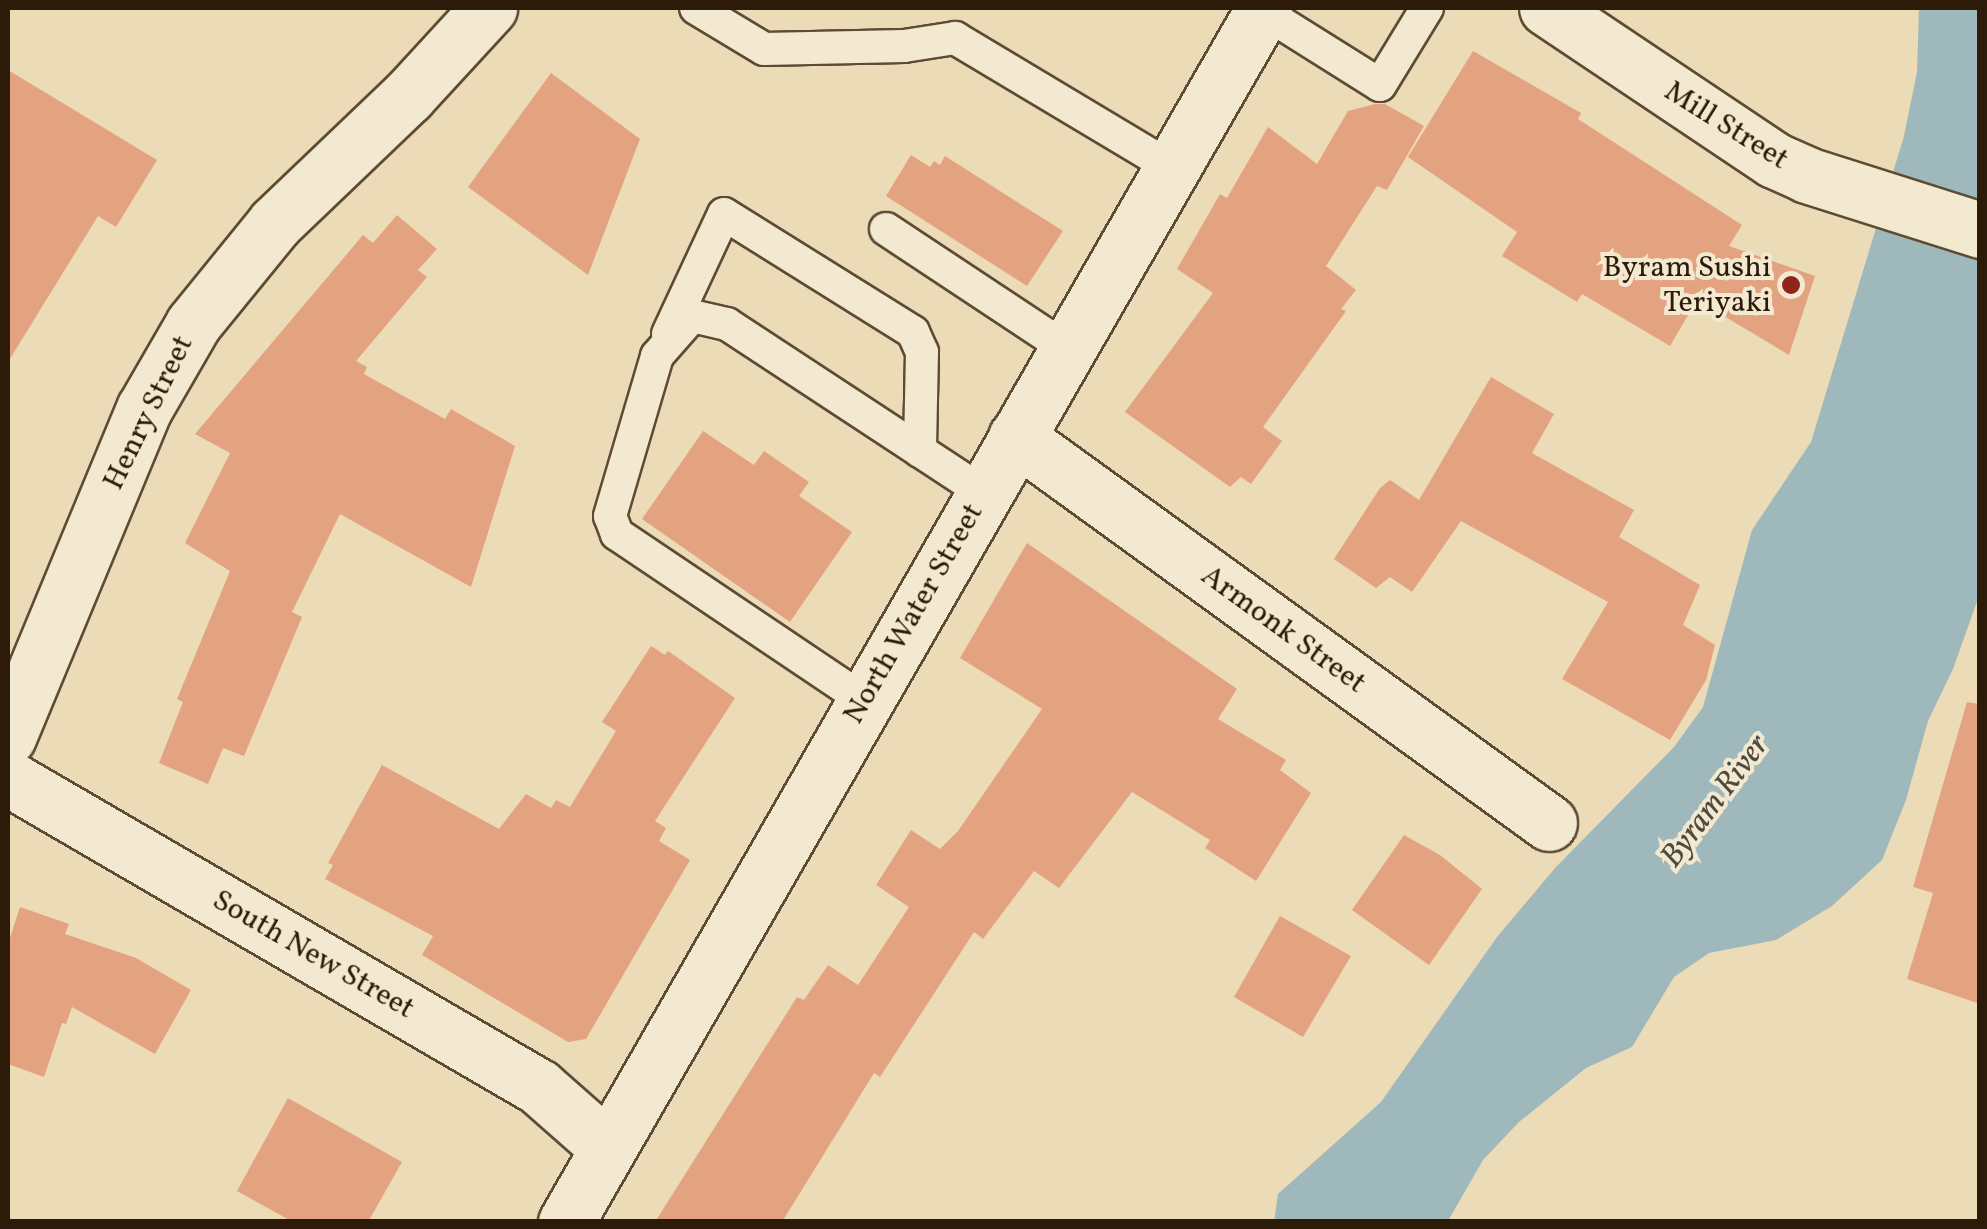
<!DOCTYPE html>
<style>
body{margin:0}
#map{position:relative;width:1987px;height:1229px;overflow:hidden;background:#ecdbb7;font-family:Vollkorn,serif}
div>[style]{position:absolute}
.water>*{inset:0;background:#9fb8bb}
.building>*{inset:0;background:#e4a380}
.roads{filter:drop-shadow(2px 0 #5d4b35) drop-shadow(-2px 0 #5d4b35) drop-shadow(0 2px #5d4b35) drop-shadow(0 -2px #5d4b35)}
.lane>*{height:32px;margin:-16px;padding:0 16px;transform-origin:16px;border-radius:16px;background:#f3e8d0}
.street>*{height:55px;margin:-27.5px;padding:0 27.5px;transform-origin:27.5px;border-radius:27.5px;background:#f3e8d0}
.secondary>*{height:55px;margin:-27.5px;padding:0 27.5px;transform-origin:27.5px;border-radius:27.5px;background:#f3e8d0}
.dots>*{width:28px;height:28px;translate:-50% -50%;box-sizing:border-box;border:5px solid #f3e8d0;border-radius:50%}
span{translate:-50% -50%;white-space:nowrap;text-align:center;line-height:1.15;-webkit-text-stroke:8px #f3e8d0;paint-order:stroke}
.street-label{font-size:30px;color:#2d1b0a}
.poi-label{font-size:30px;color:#2d1b0a}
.right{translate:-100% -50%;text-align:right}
.water-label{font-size:32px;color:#4f4a3f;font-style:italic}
.frame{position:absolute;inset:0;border:10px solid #2d1b0a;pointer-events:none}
</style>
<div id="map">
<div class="water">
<div style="clip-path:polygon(1919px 8px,1979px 8px,1979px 596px,1953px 669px,1928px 721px,1906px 800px,1882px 860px,1832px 906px,1776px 940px,1709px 953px,1674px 977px,1632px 1047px,1586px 1068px,1519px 1122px,1483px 1160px,1448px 1221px,1274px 1222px,1278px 1194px,1381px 1102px,1497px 937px,1556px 867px,1674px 747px,1703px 707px,1752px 530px,1811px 442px,1904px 136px,1917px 72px)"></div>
</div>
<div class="building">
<div style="clip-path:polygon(1473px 51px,1581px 113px,1578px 119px,1742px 225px,1729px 246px,1815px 276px,1789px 355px,1697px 300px,1670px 346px,1582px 294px,1577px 302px,1502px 256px,1517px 232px,1408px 157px)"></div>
<div style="clip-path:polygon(8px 70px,157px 160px,116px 227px,98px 216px,8px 362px)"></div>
<div style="clip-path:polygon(551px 73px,640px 139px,588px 275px,468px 187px)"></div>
<div style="clip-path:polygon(1375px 104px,1385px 104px,1424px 126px,1387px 190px,1377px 186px,1326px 266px,1356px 290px,1341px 309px,1346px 311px,1263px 427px,1282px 441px,1251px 484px,1241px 477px,1230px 487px,1125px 412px,1213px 293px,1177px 269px,1220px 194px,1227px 198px,1268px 127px,1317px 164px,1348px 111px)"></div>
<div style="clip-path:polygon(911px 155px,930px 167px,934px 161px,940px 165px,945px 156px,1063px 231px,1027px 286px,886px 196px)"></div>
<div style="clip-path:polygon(397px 215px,437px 249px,418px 270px,427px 277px,356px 361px,367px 367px,364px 374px,445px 419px,451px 409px,515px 446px,471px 587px,340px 514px,292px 612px,302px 617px,244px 756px,223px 748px,208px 784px,159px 763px,183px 702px,177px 699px,230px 571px,185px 543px,230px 453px,195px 434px,363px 235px,373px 243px)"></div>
<div style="clip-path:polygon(1491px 377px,1554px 414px,1532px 453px,1634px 510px,1619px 537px,1700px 585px,1683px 625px,1715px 645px,1706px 680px,1670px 740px,1562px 679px,1608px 602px,1461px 521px,1412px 592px,1390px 577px,1376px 588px,1334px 559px,1380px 488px,1390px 480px,1419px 500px)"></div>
<div style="clip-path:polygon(703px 431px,754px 465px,764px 451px,809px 482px,799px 496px,852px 532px,790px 622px,642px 519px)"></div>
<div style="clip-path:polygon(1027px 543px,1237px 689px,1218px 719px,1286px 760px,1280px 770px,1311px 793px,1256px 881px,1205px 848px,1210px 840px,1132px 792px,1059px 888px,1034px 871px,983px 939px,974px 932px,880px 1077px,874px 1073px,782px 1222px,655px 1222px,797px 997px,804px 1000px,828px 965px,858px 985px,909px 907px,876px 885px,911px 830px,940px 849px,958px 831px,1042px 709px,960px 658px)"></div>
<div style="clip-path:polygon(651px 646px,665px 655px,668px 651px,735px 698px,655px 821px,666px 828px,659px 841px,690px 860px,586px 1039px,568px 1042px,422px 955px,433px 936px,325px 879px,333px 865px,328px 863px,382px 765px,499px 829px,526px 794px,551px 808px,556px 800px,570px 807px,616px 731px,602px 722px)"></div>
<div style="clip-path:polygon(1967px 702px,1980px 704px,1980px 1004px,1907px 979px,1933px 893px,1913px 887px)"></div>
<div style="clip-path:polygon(1404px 835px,1440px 855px,1482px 889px,1429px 965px,1352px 910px)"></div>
<div style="clip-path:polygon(20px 907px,69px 924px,65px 934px,136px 958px,191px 990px,155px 1054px,72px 1007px,66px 1024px,62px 1023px,44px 1077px,8px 1064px,8px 944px)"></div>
<div style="clip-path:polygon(1280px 916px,1351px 956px,1303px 1037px,1234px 997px)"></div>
<div style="clip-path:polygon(288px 1098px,402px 1162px,368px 1222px,293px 1222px,237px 1191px)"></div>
</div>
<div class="roads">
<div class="lane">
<div style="left:696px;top:8px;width:79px;rotate:31.1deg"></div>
<div style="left:764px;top:49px;width:140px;rotate:-1.2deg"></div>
<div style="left:904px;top:46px;width:52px;rotate:-8.9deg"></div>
<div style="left:955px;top:38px;width:253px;rotate:30.9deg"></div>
<div style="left:1262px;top:11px;width:139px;rotate:32.1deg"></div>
<div style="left:1380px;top:85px;width:90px;rotate:-58.6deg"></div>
<div style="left:886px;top:229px;width:217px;rotate:33.5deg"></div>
<div style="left:668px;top:334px;width:132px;rotate:-65deg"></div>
<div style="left:724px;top:214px;width:223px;rotate:32deg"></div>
<div style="left:913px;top:332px;width:22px;rotate:66deg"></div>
<div style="left:922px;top:352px;width:99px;rotate:91.2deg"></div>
<div style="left:864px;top:700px;width:298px;rotate:-146.1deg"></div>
<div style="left:617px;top:534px;width:19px;rotate:-111deg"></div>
<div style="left:610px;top:516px;width:167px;rotate:-73.6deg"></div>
<div style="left:657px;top:356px;width:53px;rotate:-48.8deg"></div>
<div style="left:692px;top:316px;width:36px;rotate:13deg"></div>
<div style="left:727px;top:324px;width:308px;rotate:33.3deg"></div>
</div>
<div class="street">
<div style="left:1016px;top:437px;width:658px;rotate:35.91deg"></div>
<div style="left:8px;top:737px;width:355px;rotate:-67.5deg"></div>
<div style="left:144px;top:409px;width:98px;rotate:-60deg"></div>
<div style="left:193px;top:324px;width:130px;rotate:-50.9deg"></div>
<div style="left:275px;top:223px;width:184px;rotate:-43.7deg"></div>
<div style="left:408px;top:96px;width:120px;rotate:-47.4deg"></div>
<div style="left:8px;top:778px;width:614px;rotate:30.2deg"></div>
<div style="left:539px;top:1087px;width:91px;rotate:41.4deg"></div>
</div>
<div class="secondary">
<div style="left:1547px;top:8px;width:273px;rotate:33.8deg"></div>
<div style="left:1774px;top:160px;width:36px;rotate:24deg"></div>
<div style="left:1807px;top:175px;width:182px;rotate:17.6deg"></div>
<div style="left:566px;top:1222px;width:1400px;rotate:-60.1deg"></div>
</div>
</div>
<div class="dots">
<div style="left:1791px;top:285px;background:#8f2418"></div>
</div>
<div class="street-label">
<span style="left:1726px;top:126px;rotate:32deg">Mill Street</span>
<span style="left:149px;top:413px;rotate:-64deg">Henry Street</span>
<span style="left:914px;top:614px;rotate:-60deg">North Water Street</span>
<span style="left:1283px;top:630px;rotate:36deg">Armonk Street</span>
<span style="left:313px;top:955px;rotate:30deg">South New Street</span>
</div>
<div class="poi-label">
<span class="right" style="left:1771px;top:285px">Byram Sushi<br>Teriyaki</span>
</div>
<div class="water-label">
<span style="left:1716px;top:802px;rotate:-53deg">Byram River</span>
</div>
<div class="frame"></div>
</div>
